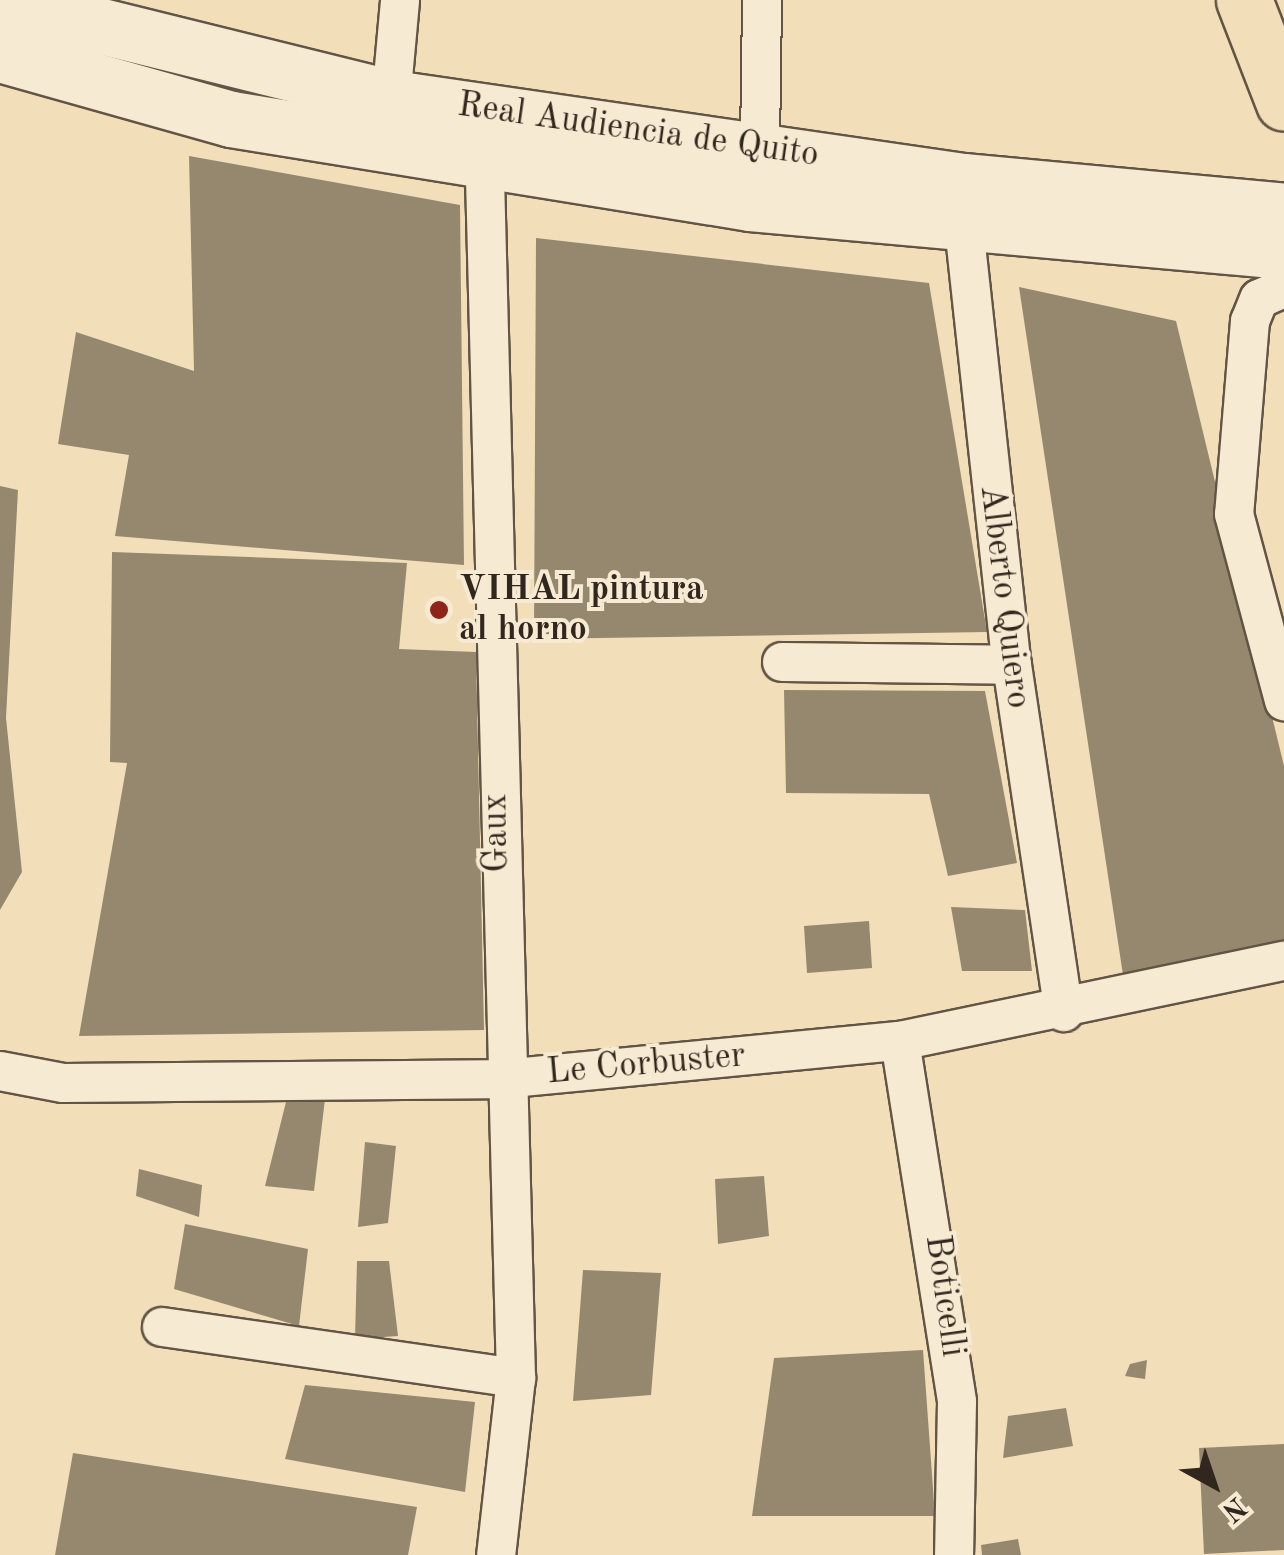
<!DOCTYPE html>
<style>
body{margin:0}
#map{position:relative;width:1284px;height:1555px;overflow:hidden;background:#f2dfb9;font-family:"Old Standard TT",serif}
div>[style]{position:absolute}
.building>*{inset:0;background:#96876f}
.roads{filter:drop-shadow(2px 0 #625545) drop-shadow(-2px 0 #625545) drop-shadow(0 2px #625545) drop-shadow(0 -2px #625545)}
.minor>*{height:38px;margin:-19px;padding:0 19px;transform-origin:19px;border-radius:19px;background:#f7ead2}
.secondary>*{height:55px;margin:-27.5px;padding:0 27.5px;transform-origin:27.5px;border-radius:27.5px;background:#f7ead2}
.trunk>*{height:55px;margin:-27.5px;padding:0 27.5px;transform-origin:27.5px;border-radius:27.5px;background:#f2dfb9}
.dots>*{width:28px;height:28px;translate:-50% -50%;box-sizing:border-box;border:5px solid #f7ead2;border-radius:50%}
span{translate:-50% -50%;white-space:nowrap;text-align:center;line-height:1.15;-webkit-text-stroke:8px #f7ead2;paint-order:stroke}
.street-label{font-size:35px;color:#32271e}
.poi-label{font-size:35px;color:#32271e;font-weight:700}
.left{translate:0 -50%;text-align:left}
.north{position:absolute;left:1164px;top:1435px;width:100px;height:100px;-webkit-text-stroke:8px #f7ead2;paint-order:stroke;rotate:140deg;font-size:28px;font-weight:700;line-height:40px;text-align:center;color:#32271e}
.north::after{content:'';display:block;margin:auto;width:35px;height:45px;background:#32271e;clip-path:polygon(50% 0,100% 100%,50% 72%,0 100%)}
</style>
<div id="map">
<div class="building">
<div style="clip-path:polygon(189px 156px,460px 205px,464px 565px,115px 536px,129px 455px,58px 444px,76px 332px,194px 371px)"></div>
<div style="clip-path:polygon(536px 238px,929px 283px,987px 632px,534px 639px)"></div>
<div style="clip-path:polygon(1019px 287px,1176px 321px,1284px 766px,1284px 943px,1123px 975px)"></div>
<div style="clip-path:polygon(0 486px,18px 490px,6px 718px,22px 872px,0 910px)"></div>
<div style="clip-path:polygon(112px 552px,407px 563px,399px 649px,476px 652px,484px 1030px,79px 1036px,127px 763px,110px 762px)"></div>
<div style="clip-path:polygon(784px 690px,985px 691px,1017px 863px,948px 876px,929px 794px,786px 793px)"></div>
<div style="clip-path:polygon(951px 907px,1025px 910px,1032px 971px,962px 971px)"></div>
<div style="clip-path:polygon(869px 921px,872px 968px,807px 973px,804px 926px)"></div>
<div style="clip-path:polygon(287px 1098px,325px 1099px,314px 1191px,265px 1186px)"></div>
<div style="clip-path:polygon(365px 1142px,396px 1146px,388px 1223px,358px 1227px)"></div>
<div style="clip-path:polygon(139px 1169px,202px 1185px,199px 1217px,136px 1196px)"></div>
<div style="clip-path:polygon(764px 1176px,769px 1236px,718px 1244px,715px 1179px)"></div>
<div style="clip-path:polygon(185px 1224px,308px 1249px,299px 1326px,174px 1289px)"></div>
<div style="clip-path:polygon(357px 1261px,389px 1261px,398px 1336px,355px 1339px)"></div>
<div style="clip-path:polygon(583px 1270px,661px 1273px,651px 1395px,573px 1401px)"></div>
<div style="clip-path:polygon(923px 1350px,935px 1516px,752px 1516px,774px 1358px)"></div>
<div style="clip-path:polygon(1147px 1360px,1145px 1379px,1125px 1376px,1130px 1364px)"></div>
<div style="clip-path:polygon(305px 1385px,475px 1402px,465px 1492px,285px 1459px)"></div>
<div style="clip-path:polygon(1066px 1408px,1073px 1446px,1003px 1458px,1008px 1416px)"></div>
<div style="clip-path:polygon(1284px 1444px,1284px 1550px,1204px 1554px,1199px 1448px)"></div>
<div style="clip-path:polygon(73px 1453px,417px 1507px,408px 1555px,55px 1555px)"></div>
<div style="clip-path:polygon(1018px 1539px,1021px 1555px,982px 1555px,981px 1545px)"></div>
</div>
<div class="roads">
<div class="minor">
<div style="left:389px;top:122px;width:122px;rotate:-84.8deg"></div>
<div style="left:484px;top:139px;width:1239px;rotate:88.52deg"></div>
<div style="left:516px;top:1378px;width:178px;rotate:96.4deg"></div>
<div style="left:760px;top:145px;width:145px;rotate:-89.2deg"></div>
<div style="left:961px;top:199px;width:469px;rotate:83.8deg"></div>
<div style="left:1012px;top:665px;width:351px;rotate:81.5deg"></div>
<div style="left:1284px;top:288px;width:27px;rotate:156deg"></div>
<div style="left:1259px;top:299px;width:24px;rotate:112deg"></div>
<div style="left:1250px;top:321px;width:194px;rotate:94.7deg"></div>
<div style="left:1234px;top:514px;width:194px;rotate:75deg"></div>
<div style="left:782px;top:662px;width:230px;rotate:0.7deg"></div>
<div style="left:900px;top:1041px;width:365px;rotate:81deg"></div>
<div style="left:957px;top:1402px;width:153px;rotate:91.1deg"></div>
<div style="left:0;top:1071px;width:64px;rotate:10.8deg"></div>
<div style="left:63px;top:1083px;width:439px;rotate:-0.5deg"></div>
<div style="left:502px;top:1079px;width:400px;rotate:-5.5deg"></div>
<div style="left:900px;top:1041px;width:392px;rotate:-11.8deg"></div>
<div style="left:162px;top:1327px;width:358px;rotate:8.2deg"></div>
</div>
<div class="secondary">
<div style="left:0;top:1px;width:404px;rotate:13.9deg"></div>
<div style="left:392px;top:98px;width:577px;rotate:8.27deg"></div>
<div style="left:963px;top:181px;width:322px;rotate:5.3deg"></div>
<div style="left:0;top:54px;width:240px;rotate:15.7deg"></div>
<div style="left:231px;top:119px;width:526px;rotate:9.19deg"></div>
<div style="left:750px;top:203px;width:536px;rotate:5.14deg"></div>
</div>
<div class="trunk">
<div style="left:1244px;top:0;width:110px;rotate:68.8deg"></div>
</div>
</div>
<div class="dots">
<div style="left:439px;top:610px;background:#8f2418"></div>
</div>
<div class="street-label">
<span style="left:638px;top:131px;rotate:8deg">Real Audiencia de Quito</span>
<span style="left:1004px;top:597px;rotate:83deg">Alberto Quiero</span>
<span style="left:497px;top:833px;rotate:-91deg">Gaux</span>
<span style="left:646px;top:1065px;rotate:-5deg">Le Corbuster</span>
<span style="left:944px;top:1296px;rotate:82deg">Boticelli</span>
</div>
<div class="poi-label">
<span class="left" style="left:459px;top:610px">VIHAL pintura<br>al horno</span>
</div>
<div class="north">N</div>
</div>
